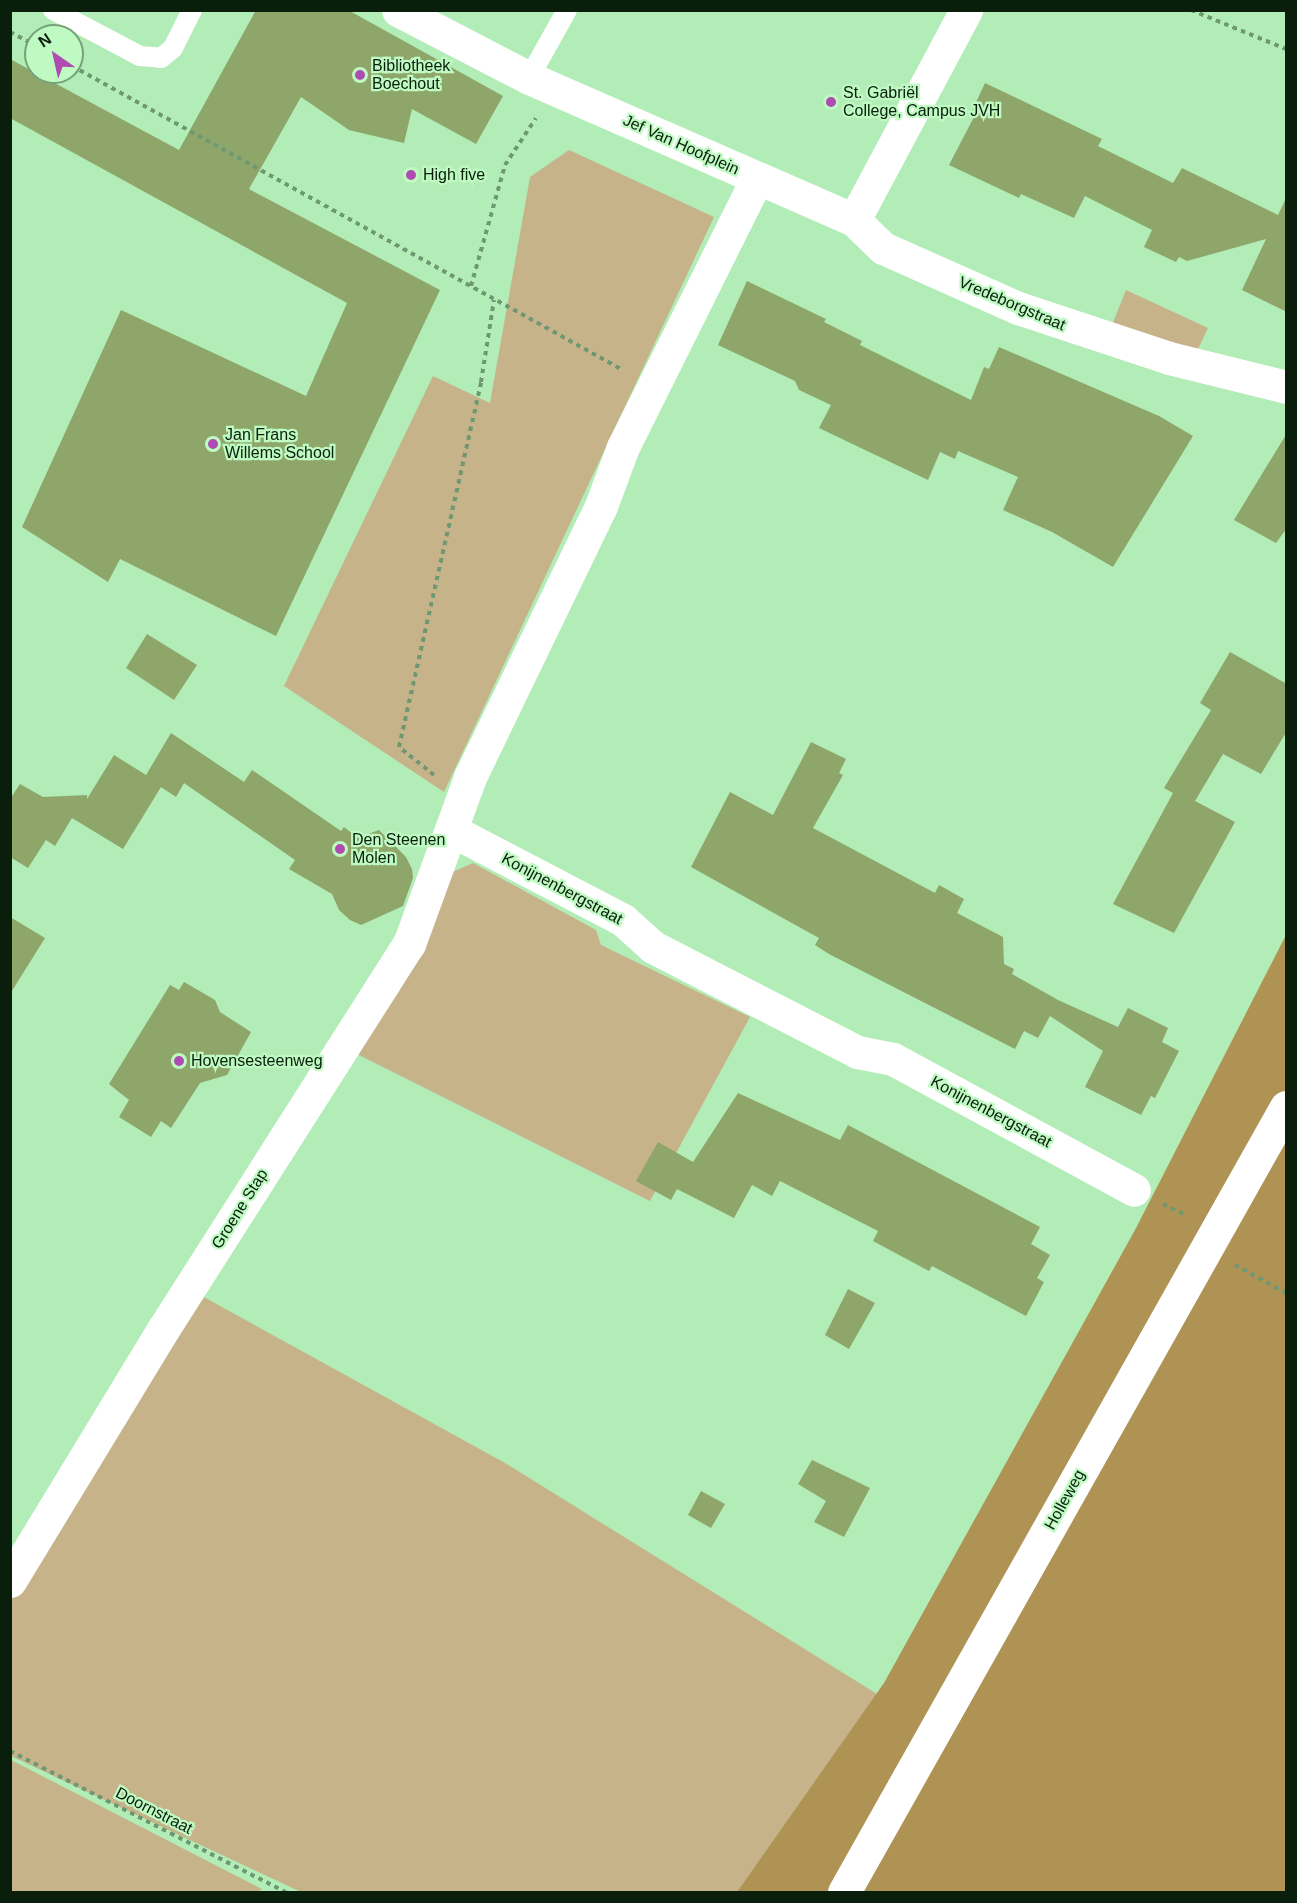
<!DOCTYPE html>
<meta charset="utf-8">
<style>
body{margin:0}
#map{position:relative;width:1297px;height:1903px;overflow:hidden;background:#b2ecb6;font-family:Helvetica,sans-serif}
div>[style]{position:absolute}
.green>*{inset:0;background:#c6b389}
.forest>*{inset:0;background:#ae9354}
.building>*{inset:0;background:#8ea66a}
.path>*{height:4px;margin-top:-2px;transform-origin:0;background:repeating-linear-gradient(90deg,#6d9871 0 4.5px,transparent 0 9px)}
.lane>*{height:20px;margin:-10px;padding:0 10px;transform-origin:10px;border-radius:10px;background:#fff}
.street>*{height:33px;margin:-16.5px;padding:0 16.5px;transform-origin:16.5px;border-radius:16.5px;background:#fff}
.dots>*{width:16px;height:16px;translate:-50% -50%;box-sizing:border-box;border:3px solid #bffac3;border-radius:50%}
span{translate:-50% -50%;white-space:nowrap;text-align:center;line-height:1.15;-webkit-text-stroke:4.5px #bffac3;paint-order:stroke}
.poi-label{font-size:16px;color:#091f0c}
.left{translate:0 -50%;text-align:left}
.street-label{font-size:16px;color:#091f0c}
.frame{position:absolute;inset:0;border:12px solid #091f0c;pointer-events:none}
.north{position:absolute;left:24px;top:24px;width:60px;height:60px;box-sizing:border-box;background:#bffac3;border:2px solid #76a27a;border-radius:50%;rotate:326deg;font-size:16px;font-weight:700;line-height:24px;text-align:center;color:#091f0c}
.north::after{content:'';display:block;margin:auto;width:21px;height:27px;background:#af4cb2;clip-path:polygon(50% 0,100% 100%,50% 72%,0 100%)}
</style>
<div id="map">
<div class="green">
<div style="clip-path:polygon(569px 150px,714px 217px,444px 792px,284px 686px,433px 376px,490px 403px,530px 177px)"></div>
<div style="clip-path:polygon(1126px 290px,1208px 328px,1196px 353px,1112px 325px)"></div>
<div style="clip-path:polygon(473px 863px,596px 930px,601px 945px,750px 1017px,650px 1201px,355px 1053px,398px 993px,426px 939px,450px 873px)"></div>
<div style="clip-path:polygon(202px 1296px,505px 1463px,877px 1694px,737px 1892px,301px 1892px,11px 1756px,11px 1580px)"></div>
<div style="clip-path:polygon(11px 1760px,262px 1889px,258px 1892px,11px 1892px)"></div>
</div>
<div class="forest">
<div style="clip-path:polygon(1286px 935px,1286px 1892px,737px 1892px,884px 1683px,1135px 1230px)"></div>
</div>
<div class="building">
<div style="clip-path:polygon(256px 10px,348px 10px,503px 96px,476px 144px,412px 109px,404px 143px,349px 130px,301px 97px,249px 189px,440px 290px,276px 636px,120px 559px,108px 582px,22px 527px,121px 310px,306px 396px,347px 303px,10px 118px,10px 59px,179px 150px)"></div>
<div style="clip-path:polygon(985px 83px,1102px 139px,1098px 146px,1173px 183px,1182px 168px,1278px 215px,1287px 196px,1287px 312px,1242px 290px,1266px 239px,1187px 261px,1179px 257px,1176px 262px,1144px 247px,1152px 230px,1085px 196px,1074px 218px,1021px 194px,1019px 198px,949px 165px,975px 115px,971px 113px)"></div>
<div style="clip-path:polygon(747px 281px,826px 319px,824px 322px,862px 341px,860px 345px,971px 400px,984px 367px,989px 369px,999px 347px,1159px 416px,1193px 436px,1113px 567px,1052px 532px,1003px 510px,1018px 477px,958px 451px,955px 459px,940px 452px,928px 480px,819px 428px,831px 405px,799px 390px,795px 381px,718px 345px)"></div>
<div style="clip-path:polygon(1287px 433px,1287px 528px,1276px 543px,1234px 520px)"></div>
<div style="clip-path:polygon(147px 634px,197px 665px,174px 700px,126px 668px)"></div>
<div style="clip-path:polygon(1230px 652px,1287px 684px,1287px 731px,1261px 774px,1223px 754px,1195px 801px,1235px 822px,1174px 933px,1113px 904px,1173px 793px,1164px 788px,1211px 710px,1200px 703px)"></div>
<div style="clip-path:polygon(171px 733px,244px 782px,252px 770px,341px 831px,344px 827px,358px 838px,379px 830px,406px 857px,412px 869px,413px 878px,403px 906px,361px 925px,350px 920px,339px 910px,332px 894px,289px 869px,295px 860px,184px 783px,176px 797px,161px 787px,123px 849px,72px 818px,55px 846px,46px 840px,28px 868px,10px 857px,10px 799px,20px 784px,43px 797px,87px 795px,87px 799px,114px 755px,146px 775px)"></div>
<div style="clip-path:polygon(811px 742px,846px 759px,839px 773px,843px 775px,813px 828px,935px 893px,939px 885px,964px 899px,957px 913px,1003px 937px,1004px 964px,1014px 969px,1012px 974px,1058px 1000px,1118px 1027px,1128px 1008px,1168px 1028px,1162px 1042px,1179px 1051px,1155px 1098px,1151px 1096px,1141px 1115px,1085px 1087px,1103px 1051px,1050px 1016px,1038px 1038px,1024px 1031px,1015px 1049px,829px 954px,815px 945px,819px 938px,691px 867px,730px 792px,773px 815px)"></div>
<div style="clip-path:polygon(10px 917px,45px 938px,10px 994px)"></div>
<div style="clip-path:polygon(184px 982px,215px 1000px,220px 1012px,251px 1032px,227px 1075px,200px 1083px,171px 1128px,161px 1121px,151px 1137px,119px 1117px,129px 1100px,109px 1084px,170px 985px,179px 990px)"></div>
<div style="clip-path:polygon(738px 1093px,840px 1140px,848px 1125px,1040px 1227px,1031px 1244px,1050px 1255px,1037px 1278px,1044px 1282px,1026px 1316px,932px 1266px,929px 1271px,873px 1241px,878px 1231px,780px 1181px,772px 1196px,752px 1185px,734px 1218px,677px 1189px,671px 1200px,636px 1181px,658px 1142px,693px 1162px)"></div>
<div style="clip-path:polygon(848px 1289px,875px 1303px,849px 1349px,825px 1335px)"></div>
<div style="clip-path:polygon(812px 1460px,870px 1488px,844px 1537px,814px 1522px,826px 1501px,798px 1484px)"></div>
<div style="clip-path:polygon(701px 1491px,725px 1504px,711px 1528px,688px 1515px)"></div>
</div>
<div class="path">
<div style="left:1191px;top:10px;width:103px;rotate:22.3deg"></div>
<div style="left:10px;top:32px;width:30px;rotate:28deg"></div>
<div style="left:72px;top:66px;width:629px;rotate:28.89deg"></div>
<div style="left:471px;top:286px;width:126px;rotate:-74.3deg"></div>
<div style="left:505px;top:165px;width:56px;rotate:-56.6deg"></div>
<div style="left:434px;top:775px;width:45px;rotate:-141.3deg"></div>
<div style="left:399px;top:747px;width:374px;rotate:-77.3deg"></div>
<div style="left:481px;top:382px;width:83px;rotate:-81deg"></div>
<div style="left:1163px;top:1204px;width:25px;rotate:26deg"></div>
<div style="left:1235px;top:1265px;width:58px;rotate:28.8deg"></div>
<div style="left:10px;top:1751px;width:310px;rotate:27.1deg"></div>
</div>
<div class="lane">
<div style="left:53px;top:10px;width:98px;rotate:27.9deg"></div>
<div style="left:140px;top:56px;width:21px;rotate:5deg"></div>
<div style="left:161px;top:58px;width:16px;rotate:-40deg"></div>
<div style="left:173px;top:48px;width:42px;rotate:-63.4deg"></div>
<div style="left:529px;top:78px;width:78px;rotate:-60.8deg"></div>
</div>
<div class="street">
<div style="left:398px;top:10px;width:148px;rotate:27.4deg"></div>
<div style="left:529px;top:78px;width:355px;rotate:23.6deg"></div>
<div style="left:854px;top:220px;width:40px;rotate:44deg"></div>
<div style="left:883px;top:248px;width:148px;rotate:24deg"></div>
<div style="left:1018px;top:308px;width:159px;rotate:18.3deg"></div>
<div style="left:1169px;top:358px;width:121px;rotate:13.9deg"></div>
<div style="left:854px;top:220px;width:238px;rotate:-61.9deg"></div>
<div style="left:451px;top:830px;width:194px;rotate:27.6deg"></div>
<div style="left:623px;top:920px;width:40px;rotate:42deg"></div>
<div style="left:653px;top:947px;width:229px;rotate:27.2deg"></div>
<div style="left:857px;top:1052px;width:37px;rotate:11deg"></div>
<div style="left:893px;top:1059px;width:274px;rotate:28.5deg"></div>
<div style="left:10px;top:1581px;width:296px;rotate:-58.7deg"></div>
<div style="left:164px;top:1328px;width:456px;rotate:-57.5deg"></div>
<div style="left:409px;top:944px;width:178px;rotate:-69.9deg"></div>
<div style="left:470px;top:777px;width:301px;rotate:-64.2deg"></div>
<div style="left:601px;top:506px;width:63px;rotate:-69.6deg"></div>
<div style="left:623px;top:447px;width:298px;rotate:-63.5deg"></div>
<div style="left:844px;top:1892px;width:901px;rotate:-60.62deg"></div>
</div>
<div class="dots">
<div style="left:360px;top:75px;background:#af4cb2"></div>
<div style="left:831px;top:102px;background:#af4cb2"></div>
<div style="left:411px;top:175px;background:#af4cb2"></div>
<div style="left:213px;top:444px;background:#af4cb2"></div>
<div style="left:340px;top:849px;background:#af4cb2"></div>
<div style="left:179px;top:1061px;background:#af4cb2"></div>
</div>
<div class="poi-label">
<span class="left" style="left:372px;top:75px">Bibliotheek<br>Boechout</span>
<span class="left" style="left:843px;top:102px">St. Gabriël<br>College, Campus JVH</span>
<span class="left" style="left:423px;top:175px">High five</span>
<span class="left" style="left:225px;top:444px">Jan Frans<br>Willems School</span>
<span class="left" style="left:352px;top:849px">Den Steenen<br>Molen</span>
<span class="left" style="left:191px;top:1061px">Hovensesteenweg</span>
</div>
<div class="street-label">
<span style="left:681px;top:145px;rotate:24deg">Jef Van Hoofplein</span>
<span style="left:1012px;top:304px;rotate:23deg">Vredeborgstraat</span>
<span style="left:562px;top:889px;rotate:28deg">Konijnenbergstraat</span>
<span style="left:991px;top:1112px;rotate:28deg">Konijnenbergstraat</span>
<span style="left:240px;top:1209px;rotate:-58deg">Groene Stap</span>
<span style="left:1065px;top:1500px;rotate:-61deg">Holleweg</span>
<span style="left:154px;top:1811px;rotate:27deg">Doornstraat</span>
</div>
<div class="frame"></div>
<div class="north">N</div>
</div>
